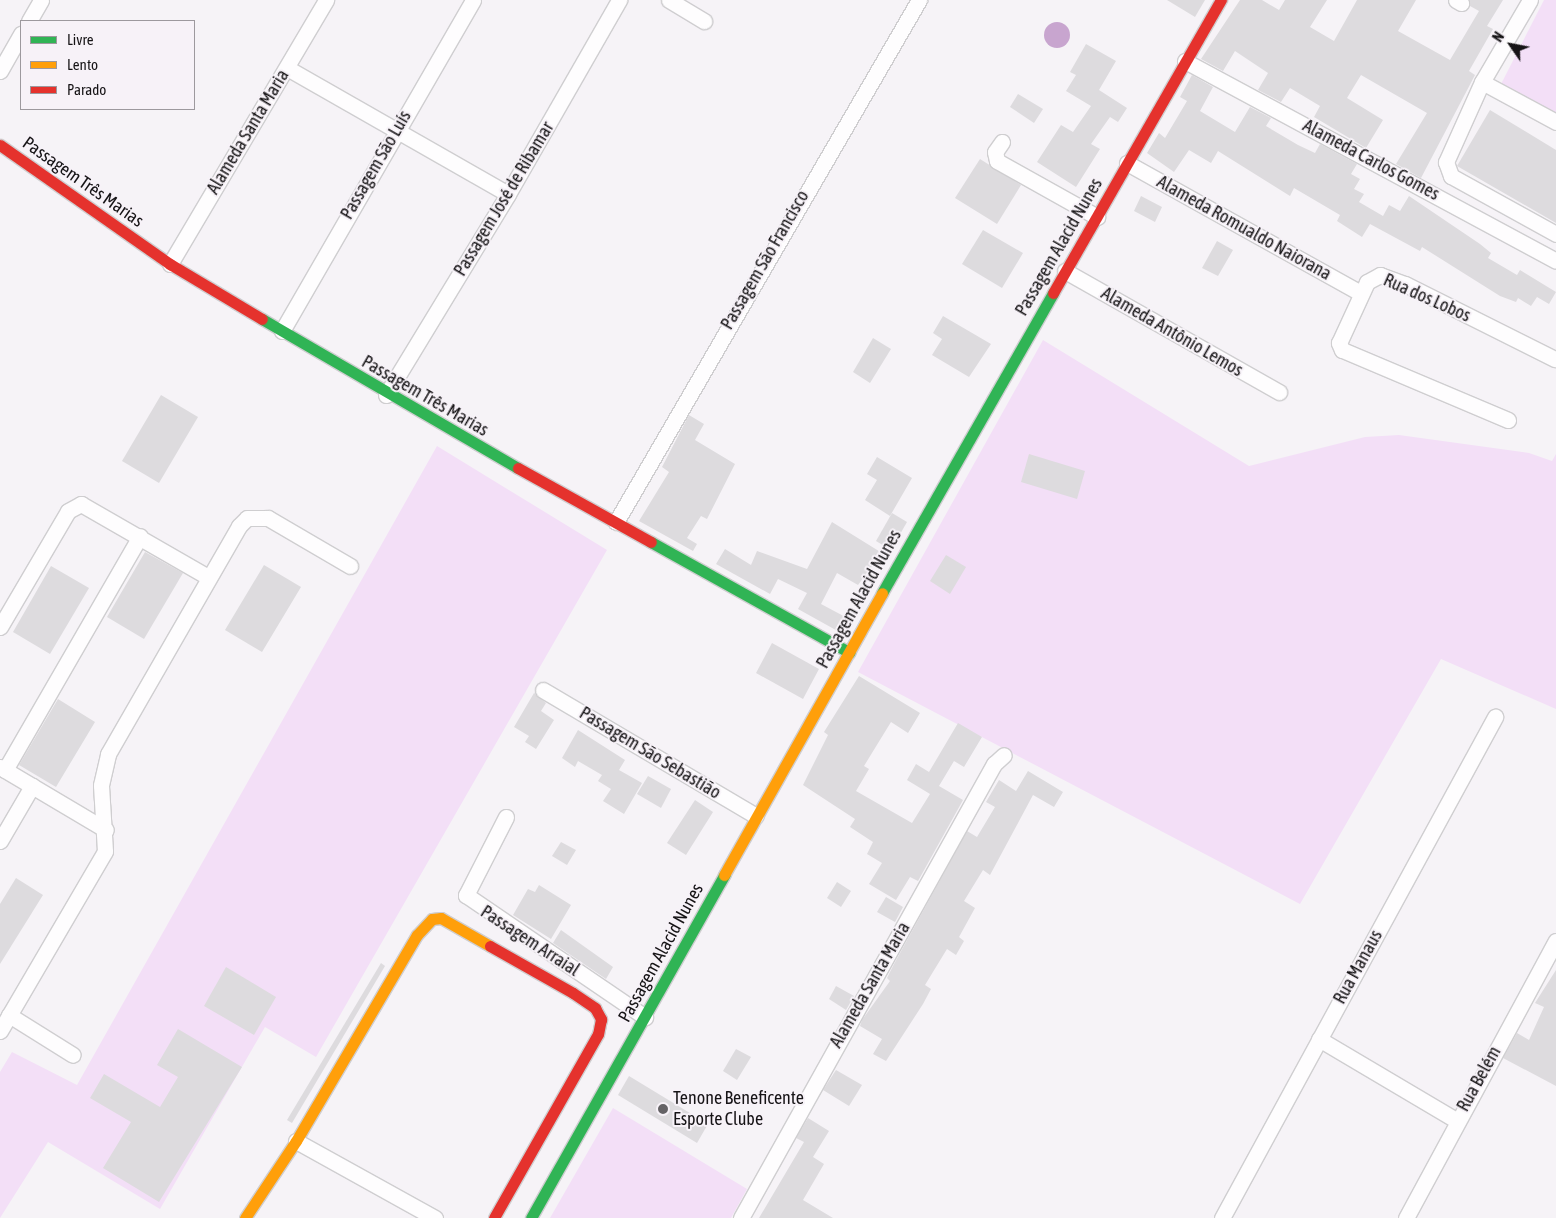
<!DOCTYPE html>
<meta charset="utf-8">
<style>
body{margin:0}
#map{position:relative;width:1556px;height:1218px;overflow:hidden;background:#f6f3f7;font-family:"Asap Condensed",sans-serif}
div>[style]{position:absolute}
.green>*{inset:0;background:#f3dff7}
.water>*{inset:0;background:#c8a5cf}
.round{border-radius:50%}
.building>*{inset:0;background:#dddbde}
.roads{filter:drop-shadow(1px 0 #cfced0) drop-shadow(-1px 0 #cfced0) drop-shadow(0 1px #cfced0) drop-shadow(0 -1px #cfced0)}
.street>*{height:15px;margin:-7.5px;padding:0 7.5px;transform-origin:7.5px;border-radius:7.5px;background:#fefdfe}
.fast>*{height:11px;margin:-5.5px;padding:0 5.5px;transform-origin:5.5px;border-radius:5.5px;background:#30b455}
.slow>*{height:11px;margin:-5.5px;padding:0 5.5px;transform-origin:5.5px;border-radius:5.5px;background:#ff9f0a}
.jam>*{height:11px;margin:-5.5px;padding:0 5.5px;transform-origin:5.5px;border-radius:5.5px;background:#e5322d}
.dots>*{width:14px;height:14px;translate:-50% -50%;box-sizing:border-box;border:2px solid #f7f2f8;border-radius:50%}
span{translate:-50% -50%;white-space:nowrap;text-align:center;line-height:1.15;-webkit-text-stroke:4px #f7f2f8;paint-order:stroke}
.street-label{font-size:18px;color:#161416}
.poi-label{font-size:18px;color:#161416}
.left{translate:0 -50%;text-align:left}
.legend{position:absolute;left:20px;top:20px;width:175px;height:90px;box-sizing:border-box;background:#f7f2f8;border:1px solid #9d999e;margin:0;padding:6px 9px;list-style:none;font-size:15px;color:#161416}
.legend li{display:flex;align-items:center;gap:10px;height:25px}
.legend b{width:25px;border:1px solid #9d999e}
.north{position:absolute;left:1486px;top:20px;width:50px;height:50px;-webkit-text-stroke:4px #f7f2f8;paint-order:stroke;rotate:303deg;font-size:14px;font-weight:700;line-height:20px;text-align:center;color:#161416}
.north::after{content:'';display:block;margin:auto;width:18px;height:22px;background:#161416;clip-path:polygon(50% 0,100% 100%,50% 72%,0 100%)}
</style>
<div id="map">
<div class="green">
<div style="clip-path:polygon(1544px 0,1556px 0,1556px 127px,1499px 88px)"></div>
<div style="clip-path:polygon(1043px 340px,1249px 466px,1365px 437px,1399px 435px,1529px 453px,1552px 461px,1556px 454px,1556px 709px,1441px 659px,1300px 904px,858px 672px)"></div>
<div style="clip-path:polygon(437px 446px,607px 550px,316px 1057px,265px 1027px,160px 1209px,48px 1142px,0 1218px,0 1072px,12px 1052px,77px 1085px)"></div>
<div style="clip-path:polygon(613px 1108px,747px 1189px,731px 1218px,550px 1218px)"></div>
</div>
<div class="water">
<div class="round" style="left:1044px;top:22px;width:26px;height:26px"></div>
</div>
<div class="building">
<div style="clip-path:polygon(1167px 0,1205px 0,1195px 17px)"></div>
<div style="clip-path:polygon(1240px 0,1262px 0,1279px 10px,1285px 0,1327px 0,1310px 27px,1334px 41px,1357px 0,1416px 0,1398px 31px,1450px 60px,1479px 11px,1470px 6px,1470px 0,1503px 0,1487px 26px,1493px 29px,1469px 71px,1475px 75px,1421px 178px,1396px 164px,1427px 113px,1361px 75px,1347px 98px,1383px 120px,1366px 148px,1314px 117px,1320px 106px,1290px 88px,1281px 102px,1258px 90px,1268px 73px,1235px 51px,1223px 71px,1201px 59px)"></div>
<div style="clip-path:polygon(1086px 44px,1116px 61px,1099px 90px,1127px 108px,1118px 122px,1110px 117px,1091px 144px,1100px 149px,1076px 187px,1037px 162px,1061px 125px,1073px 132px,1091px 106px,1066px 91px,1076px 75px,1070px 72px)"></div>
<div style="clip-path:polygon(1192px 75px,1213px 87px,1200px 111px,1235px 132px,1250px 107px,1271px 118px,1266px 126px,1298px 145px,1315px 153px,1320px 144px,1357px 164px,1351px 174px,1360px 179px,1354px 189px,1364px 194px,1359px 202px,1383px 216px,1389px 205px,1400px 211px,1409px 196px,1480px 244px,1491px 253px,1488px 258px,1517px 275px,1520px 270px,1556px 292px,1549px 304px,1537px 297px,1531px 306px,1518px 298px,1516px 302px,1500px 296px,1422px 247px,1420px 251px,1370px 224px,1362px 237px,1337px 221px,1340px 215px,1294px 188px,1290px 196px,1218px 151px,1211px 163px,1189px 150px,1174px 172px,1147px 153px,1159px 133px,1165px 138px,1187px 101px,1180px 97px)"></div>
<div style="clip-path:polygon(1018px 94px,1043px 109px,1034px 123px,1010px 107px)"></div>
<div style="clip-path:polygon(1490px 110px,1556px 150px,1556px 223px,1457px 166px)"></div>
<div style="clip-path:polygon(980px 159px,1021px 185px,997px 224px,955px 198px)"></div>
<div style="clip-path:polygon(1141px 196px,1162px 207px,1155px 222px,1134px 211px)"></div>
<div style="clip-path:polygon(983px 230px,1023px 253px,1002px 288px,962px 264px)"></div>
<div style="clip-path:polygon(1217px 241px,1233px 250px,1218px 276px,1202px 268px)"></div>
<div style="clip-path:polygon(943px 316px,991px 344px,969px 377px,932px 355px,942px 339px,933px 333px)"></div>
<div style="clip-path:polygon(873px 338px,891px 349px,870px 383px,853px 372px)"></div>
<div style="clip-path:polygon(161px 395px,198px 417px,159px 483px,122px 461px)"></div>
<div style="clip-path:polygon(689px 415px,704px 424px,695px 440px,735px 464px,707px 519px,701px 516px,687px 538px,697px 544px,693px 551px,639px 521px,669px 472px,662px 467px)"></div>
<div style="clip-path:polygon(1029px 454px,1085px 471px,1077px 499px,1021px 482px)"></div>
<div style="clip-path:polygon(877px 457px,912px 478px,890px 516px,865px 500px,877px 480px,867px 474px)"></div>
<div style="clip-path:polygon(892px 513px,907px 522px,891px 550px,876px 541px)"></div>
<div style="clip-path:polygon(832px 522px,882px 553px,858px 585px,837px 573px,821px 604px,851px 620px,843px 634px,798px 609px,807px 593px,778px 579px,770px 594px,716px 564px,725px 549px,751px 565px,757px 551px,807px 569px)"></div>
<div style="clip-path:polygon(145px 552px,183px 573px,144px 639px,107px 617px)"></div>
<div style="clip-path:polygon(946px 555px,966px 567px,950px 594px,930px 581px)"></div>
<div style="clip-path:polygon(264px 565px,301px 587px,262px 652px,225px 630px)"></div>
<div style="clip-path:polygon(51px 566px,89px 588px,50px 654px,13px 632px)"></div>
<div style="clip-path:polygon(772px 643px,819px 669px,803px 699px,756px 673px)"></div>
<div style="clip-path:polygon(859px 676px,920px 713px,908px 733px,891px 722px,864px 766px,869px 769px,856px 791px,912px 823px,930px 794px,907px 780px,916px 764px,929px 772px,958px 723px,982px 737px,964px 767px,954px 761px,939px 786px,963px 800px,918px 881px,910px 877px,896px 900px,869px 884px,882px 863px,867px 854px,873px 842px,850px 827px,855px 819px,803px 785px,828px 735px,824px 732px)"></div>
<div style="clip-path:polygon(534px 693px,546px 703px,541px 711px,554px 720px,536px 749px,525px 742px,529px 736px,514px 727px)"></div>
<div style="clip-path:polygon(58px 699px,95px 722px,56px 787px,19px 765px)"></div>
<div style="clip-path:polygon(578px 730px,625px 760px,619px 770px,642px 783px,624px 814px,603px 801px,611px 789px,598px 781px,602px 775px,578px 761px,575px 767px,562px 758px)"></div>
<div style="clip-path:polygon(1028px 771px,1063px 792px,1054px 807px,1033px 795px,990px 875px,983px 870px,964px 901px,975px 908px,959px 937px,964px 941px,956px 955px,947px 949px,925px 985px,931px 989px,923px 1004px,886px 1061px,873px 1054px,882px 1039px,860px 1026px,862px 1020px,890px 981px,887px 978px,894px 964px,967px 831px,977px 837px,995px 807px,986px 802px,999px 780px,1016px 791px)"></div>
<div style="clip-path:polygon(648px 776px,671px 789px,661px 808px,637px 794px)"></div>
<div style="clip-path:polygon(695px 800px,713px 812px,686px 855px,667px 843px)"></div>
<div style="clip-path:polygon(561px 842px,576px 850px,567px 865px,552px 856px)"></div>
<div style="clip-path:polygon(16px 878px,43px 895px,0 964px,0 904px)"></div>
<div style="clip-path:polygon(837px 882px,851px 891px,841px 907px,827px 898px)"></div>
<div style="clip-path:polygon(539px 885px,571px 905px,551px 939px,513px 915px,528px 889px,535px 892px)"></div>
<div style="clip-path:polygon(886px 897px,903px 907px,895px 922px,877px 912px)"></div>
<div style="clip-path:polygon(561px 930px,613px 967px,606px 979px,553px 943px)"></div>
<div style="clip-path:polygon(381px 963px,385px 966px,292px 1123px,287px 1120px)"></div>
<div style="clip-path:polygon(226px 967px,276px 997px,254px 1035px,204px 1006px)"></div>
<div style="clip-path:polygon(1556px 970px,1556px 1086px,1503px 1058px,1517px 1033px,1529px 1040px,1544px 1007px,1535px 1003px)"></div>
<div style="clip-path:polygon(836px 986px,854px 996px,846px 1010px,829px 999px)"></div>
<div style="clip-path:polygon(178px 1029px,242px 1067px,159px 1202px,103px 1168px,131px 1122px,90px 1098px,104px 1074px,160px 1107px,178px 1077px,157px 1065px)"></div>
<div style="clip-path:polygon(736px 1049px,751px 1057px,737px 1080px,723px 1071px)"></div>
<div style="clip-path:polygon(836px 1070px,862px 1085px,849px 1106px,823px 1090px)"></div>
<div style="clip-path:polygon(629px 1076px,708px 1124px,697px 1143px,618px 1095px)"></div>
<div style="clip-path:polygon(808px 1118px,829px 1131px,813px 1157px,824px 1164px,803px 1200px,833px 1218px,759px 1218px,804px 1142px,796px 1138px)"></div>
</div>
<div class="roads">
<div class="street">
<div style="left:669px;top:0;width:41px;rotate:31deg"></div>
<div style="left:1456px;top:0;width:6px;rotate:31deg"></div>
<div style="left:1530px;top:0;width:95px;rotate:120.3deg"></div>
<div style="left:1482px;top:82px;width:88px;rotate:114.2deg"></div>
<div style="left:1446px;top:162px;width:15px;rotate:70deg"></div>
<div style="left:1451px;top:176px;width:120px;rotate:28.9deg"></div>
<div style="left:29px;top:21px;width:24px;rotate:-60deg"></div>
<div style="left:1185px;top:61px;width:421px;rotate:28.3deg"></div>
<div style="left:287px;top:68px;width:254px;rotate:29.7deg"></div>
<div style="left:0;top:71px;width:43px;rotate:-60.4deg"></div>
<div style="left:1482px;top:82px;width:84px;rotate:28.4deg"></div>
<div style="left:1002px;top:142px;width:12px;rotate:125deg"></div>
<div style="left:995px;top:152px;width:9px;rotate:77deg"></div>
<div style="left:997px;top:161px;width:115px;rotate:29.2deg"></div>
<div style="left:1127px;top:163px;width:268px;rotate:29.1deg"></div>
<div style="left:170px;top:264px;width:307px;rotate:-59.4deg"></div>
<div style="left:1065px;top:271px;width:246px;rotate:29.5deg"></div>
<div style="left:282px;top:331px;width:382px;rotate:-60deg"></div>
<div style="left:386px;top:395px;width:235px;rotate:-58.7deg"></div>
<div style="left:508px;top:194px;width:224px;rotate:-60.2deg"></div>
<div style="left:1508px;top:420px;width:180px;rotate:-157.1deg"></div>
<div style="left:1342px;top:350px;width:8px;rotate:-113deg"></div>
<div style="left:1339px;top:343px;width:67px;rotate:-65.3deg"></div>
<div style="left:1367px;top:282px;width:15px;rotate:-28deg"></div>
<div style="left:1380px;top:275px;width:27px;rotate:20deg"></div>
<div style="left:1405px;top:284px;width:168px;rotate:26.6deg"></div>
<div style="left:616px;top:522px;width:604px;rotate:-59.87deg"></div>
<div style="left:0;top:627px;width:134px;rotate:-59.6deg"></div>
<div style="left:68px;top:511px;width:15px;rotate:-28deg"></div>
<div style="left:81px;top:504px;width:146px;rotate:29.9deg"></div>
<div style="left:543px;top:690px;width:247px;rotate:30.6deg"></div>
<div style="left:0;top:767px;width:123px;rotate:30.7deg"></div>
<div style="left:5px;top:770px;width:270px;rotate:-60deg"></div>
<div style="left:506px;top:817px;width:88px;rotate:117.1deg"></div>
<div style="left:466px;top:895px;width:217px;rotate:34.3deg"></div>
<div style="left:0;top:841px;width:64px;rotate:-59.8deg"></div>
<div style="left:9px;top:1015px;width:75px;rotate:32deg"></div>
<div style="left:0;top:1031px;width:208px;rotate:-59.7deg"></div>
<div style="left:105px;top:851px;width:66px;rotate:-93.5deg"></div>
<div style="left:101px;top:785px;width:32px;rotate:-77deg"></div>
<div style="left:108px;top:754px;width:263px;rotate:-60.1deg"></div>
<div style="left:239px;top:526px;width:11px;rotate:-45deg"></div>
<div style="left:247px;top:518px;width:21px"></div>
<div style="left:268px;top:518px;width:95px;rotate:30.3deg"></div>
<div style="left:1319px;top:1039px;width:159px;rotate:30.6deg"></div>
<div style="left:296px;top:1141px;width:159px;rotate:29deg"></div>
<div style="left:741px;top:1218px;width:520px;rotate:-60.87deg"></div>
<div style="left:994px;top:764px;width:13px;rotate:-42deg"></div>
<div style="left:1222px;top:1218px;width:571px;rotate:-61.41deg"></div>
<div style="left:1406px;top:1218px;width:315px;rotate:-61.6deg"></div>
</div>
<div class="fast">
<div style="left:262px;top:319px;width:296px;rotate:30.2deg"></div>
<div style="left:651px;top:542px;width:227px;rotate:29.1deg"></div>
<div style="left:882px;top:593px;width:345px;rotate:-60.3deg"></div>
<div style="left:531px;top:1218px;width:394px;rotate:-60.6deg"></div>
</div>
<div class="slow">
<div style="left:724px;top:875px;width:323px;rotate:-60.7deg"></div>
<div style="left:245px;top:1218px;width:92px;rotate:-56.5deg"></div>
<div style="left:296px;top:1141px;width:239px;rotate:-59.6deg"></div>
<div style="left:417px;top:935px;width:22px;rotate:-47deg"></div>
<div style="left:432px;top:919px;width:9px;rotate:-6deg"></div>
<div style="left:441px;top:918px;width:56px;rotate:29.7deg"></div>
</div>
<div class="jam">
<div style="left:0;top:145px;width:208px;rotate:35deg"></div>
<div style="left:170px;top:264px;width:107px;rotate:30.9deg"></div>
<div style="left:1053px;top:293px;width:338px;rotate:-60.2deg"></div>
<div style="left:518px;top:468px;width:152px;rotate:29.1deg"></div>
<div style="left:490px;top:946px;width:95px;rotate:29.5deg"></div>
<div style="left:573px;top:993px;width:27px;rotate:34deg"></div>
<div style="left:595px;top:1008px;width:13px;rotate:61deg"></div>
<div style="left:601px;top:1019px;width:15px;rotate:101deg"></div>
<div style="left:598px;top:1034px;width:211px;rotate:119.5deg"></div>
</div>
</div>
<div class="dots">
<div style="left:663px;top:1109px;background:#646265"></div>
</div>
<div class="street-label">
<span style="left:248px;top:132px;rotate:-59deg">Alameda Santa Maria</span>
<span style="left:1371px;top:160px;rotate:28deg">Alameda Carlos Gomes</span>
<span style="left:376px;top:165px;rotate:-60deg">Passagem São Luís</span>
<span style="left:83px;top:182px;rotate:35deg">Passagem Três Marias</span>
<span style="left:504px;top:199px;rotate:-59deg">Passagem José de Ribamar</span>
<span style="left:1244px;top:228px;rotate:29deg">Alameda Romualdo Naiorana</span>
<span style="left:1059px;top:247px;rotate:-60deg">Passagem Alacid Nunes</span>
<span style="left:765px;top:260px;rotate:-60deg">Passagem São Francisco</span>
<span style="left:1427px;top:298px;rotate:24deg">Rua dos Lobos</span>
<span style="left:1172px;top:332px;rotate:30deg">Alameda Antônio Lemos</span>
<span style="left:425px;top:396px;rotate:30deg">Passagem Três Marias</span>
<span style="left:859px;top:599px;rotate:-61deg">Passagem Alacid Nunes</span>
<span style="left:650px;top:753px;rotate:31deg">Passagem São Sebastião</span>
<span style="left:530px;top:941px;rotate:33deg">Passagem Arraial</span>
<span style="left:661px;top:953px;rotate:-61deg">Passagem Alacid Nunes</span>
<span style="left:1358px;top:967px;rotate:-61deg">Rua Manaus</span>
<span style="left:870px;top:985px;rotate:-60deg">Alameda Santa Maria</span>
<span style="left:1479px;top:1079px;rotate:-61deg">Rua Belém</span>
</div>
<div class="poi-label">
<span class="left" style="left:673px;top:1109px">Tenone Beneficente<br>Esporte Clube</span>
</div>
<ul class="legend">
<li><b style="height:6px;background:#30b455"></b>Livre</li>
<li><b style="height:6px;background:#ff9f0a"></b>Lento</li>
<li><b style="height:6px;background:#e5322d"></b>Parado</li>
</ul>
<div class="north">N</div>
</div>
